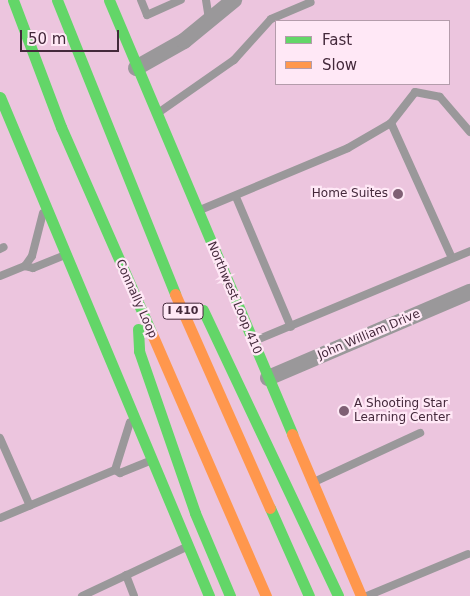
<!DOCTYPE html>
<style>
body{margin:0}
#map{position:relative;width:470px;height:596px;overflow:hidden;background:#ecc5de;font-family:"DejaVu Sans",sans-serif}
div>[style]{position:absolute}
.lane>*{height:8px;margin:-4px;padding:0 4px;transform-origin:4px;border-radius:4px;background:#9a989a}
.street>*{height:16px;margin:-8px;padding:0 8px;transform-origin:8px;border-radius:8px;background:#9a989a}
.fast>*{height:11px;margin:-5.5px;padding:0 5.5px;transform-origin:5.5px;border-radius:5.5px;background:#63d668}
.slow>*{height:11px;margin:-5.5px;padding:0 5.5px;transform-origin:5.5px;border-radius:5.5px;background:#ff974d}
.dots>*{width:14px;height:14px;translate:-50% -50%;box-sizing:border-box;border:2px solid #ffe8f6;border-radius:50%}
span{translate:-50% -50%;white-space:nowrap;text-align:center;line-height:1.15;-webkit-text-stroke:4.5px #ffe8f6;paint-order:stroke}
.shield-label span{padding:1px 4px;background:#ffe8f6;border:1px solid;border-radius:4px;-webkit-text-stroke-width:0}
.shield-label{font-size:11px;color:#44293b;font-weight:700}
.poi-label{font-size:12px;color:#44293b}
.right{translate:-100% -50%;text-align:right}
.left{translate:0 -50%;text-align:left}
.street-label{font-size:12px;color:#44293b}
.legend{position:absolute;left:275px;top:20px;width:175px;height:65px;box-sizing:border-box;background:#ffe8f6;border:1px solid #b49cab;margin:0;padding:6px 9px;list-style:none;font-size:15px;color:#44293b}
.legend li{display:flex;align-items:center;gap:10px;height:25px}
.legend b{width:25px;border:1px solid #b49cab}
.scale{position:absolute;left:20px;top:30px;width:99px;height:22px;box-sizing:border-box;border:2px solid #44293b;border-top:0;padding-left:6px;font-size:15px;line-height:18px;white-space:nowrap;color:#44293b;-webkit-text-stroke:4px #ffe8f6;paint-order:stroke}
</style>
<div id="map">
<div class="lane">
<div style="left:141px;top:0;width:16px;rotate:68deg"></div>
<div style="left:147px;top:15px;width:37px;rotate:-24deg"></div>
<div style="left:206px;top:0;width:20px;rotate:81deg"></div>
<div style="left:158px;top:113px;width:93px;rotate:-34.9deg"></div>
<div style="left:234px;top:60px;width:55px;rotate:-47.9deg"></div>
<div style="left:271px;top:19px;width:43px;rotate:-23deg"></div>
<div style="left:391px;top:123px;width:148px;rotate:65.7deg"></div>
<div style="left:236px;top:197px;width:141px;rotate:67.1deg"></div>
<div style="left:200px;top:210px;width:160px;rotate:-22.7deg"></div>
<div style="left:348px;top:148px;width:50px;rotate:-30.2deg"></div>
<div style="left:391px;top:123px;width:39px;rotate:-52deg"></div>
<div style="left:415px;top:92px;width:25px;rotate:11deg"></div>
<div style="left:440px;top:97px;width:46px;rotate:49.4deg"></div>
<div style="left:0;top:249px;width:4px;rotate:-27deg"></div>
<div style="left:25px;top:266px;width:8px;rotate:14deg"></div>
<div style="left:33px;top:268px;width:35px;rotate:-22deg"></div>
<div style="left:0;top:276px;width:27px;rotate:-22deg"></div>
<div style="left:25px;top:266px;width:12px;rotate:-55deg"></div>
<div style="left:32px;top:256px;width:44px;rotate:-75.7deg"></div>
<div style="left:254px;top:341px;width:234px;rotate:-22.6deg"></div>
<div style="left:0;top:438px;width:74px;rotate:66.2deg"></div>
<div style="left:115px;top:470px;width:50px;rotate:-72.6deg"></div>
<div style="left:314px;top:482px;width:117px;rotate:-24.8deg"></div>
<div style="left:0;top:518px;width:125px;rotate:-22.7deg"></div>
<div style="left:115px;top:470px;width:6px;rotate:31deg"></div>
<div style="left:120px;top:473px;width:32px;rotate:-22deg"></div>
<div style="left:126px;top:575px;width:22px;rotate:69deg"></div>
<div style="left:82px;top:596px;width:115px;rotate:-25.2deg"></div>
<div style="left:367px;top:596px;width:109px;rotate:-22.6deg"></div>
</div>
<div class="street">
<div style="left:136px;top:68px;width:55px;rotate:-29.4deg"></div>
<div style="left:184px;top:41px;width:65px;rotate:-39.4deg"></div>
<div style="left:268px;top:378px;width:220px;rotate:-23.1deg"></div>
</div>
<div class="fast">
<div style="left:13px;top:0;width:136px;rotate:69.3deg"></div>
<div style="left:61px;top:127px;width:226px;rotate:66.3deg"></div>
<div style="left:57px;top:0;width:317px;rotate:68.1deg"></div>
<div style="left:109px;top:0;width:471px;rotate:67.1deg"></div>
<div style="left:0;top:97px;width:541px;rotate:67.27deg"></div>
<div style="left:203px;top:310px;width:316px;rotate:64.7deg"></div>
<div style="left:138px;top:329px;width:22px;rotate:87deg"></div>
<div style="left:139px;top:351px;width:171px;rotate:70.9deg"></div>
<div style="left:195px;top:513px;width:90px;rotate:67.1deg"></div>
<div style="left:270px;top:508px;width:96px;rotate:66.1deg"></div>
</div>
<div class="slow">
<div style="left:175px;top:294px;width:234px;rotate:66.1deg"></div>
<div style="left:152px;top:334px;width:286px;rotate:66.5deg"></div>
<div style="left:292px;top:434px;width:176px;rotate:66.9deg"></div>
</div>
<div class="dots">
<div style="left:398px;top:194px;background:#7f6074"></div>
<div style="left:344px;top:411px;background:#7f6074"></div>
</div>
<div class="shield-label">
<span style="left:183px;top:311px">I 410</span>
</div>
<div class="poi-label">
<span class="right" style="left:388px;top:194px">Home Suites</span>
<span class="left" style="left:354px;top:411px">A Shooting Star<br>Learning Center</span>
</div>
<div class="street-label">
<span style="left:234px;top:298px;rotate:67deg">Northwest Loop 410</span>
<span style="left:136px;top:299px;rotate:66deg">Connally Loop</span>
<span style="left:369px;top:335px;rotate:-23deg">John William Drive</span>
</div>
<ul class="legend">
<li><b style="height:6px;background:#63d668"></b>Fast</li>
<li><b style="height:6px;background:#ff974d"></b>Slow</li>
</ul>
<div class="scale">50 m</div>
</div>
